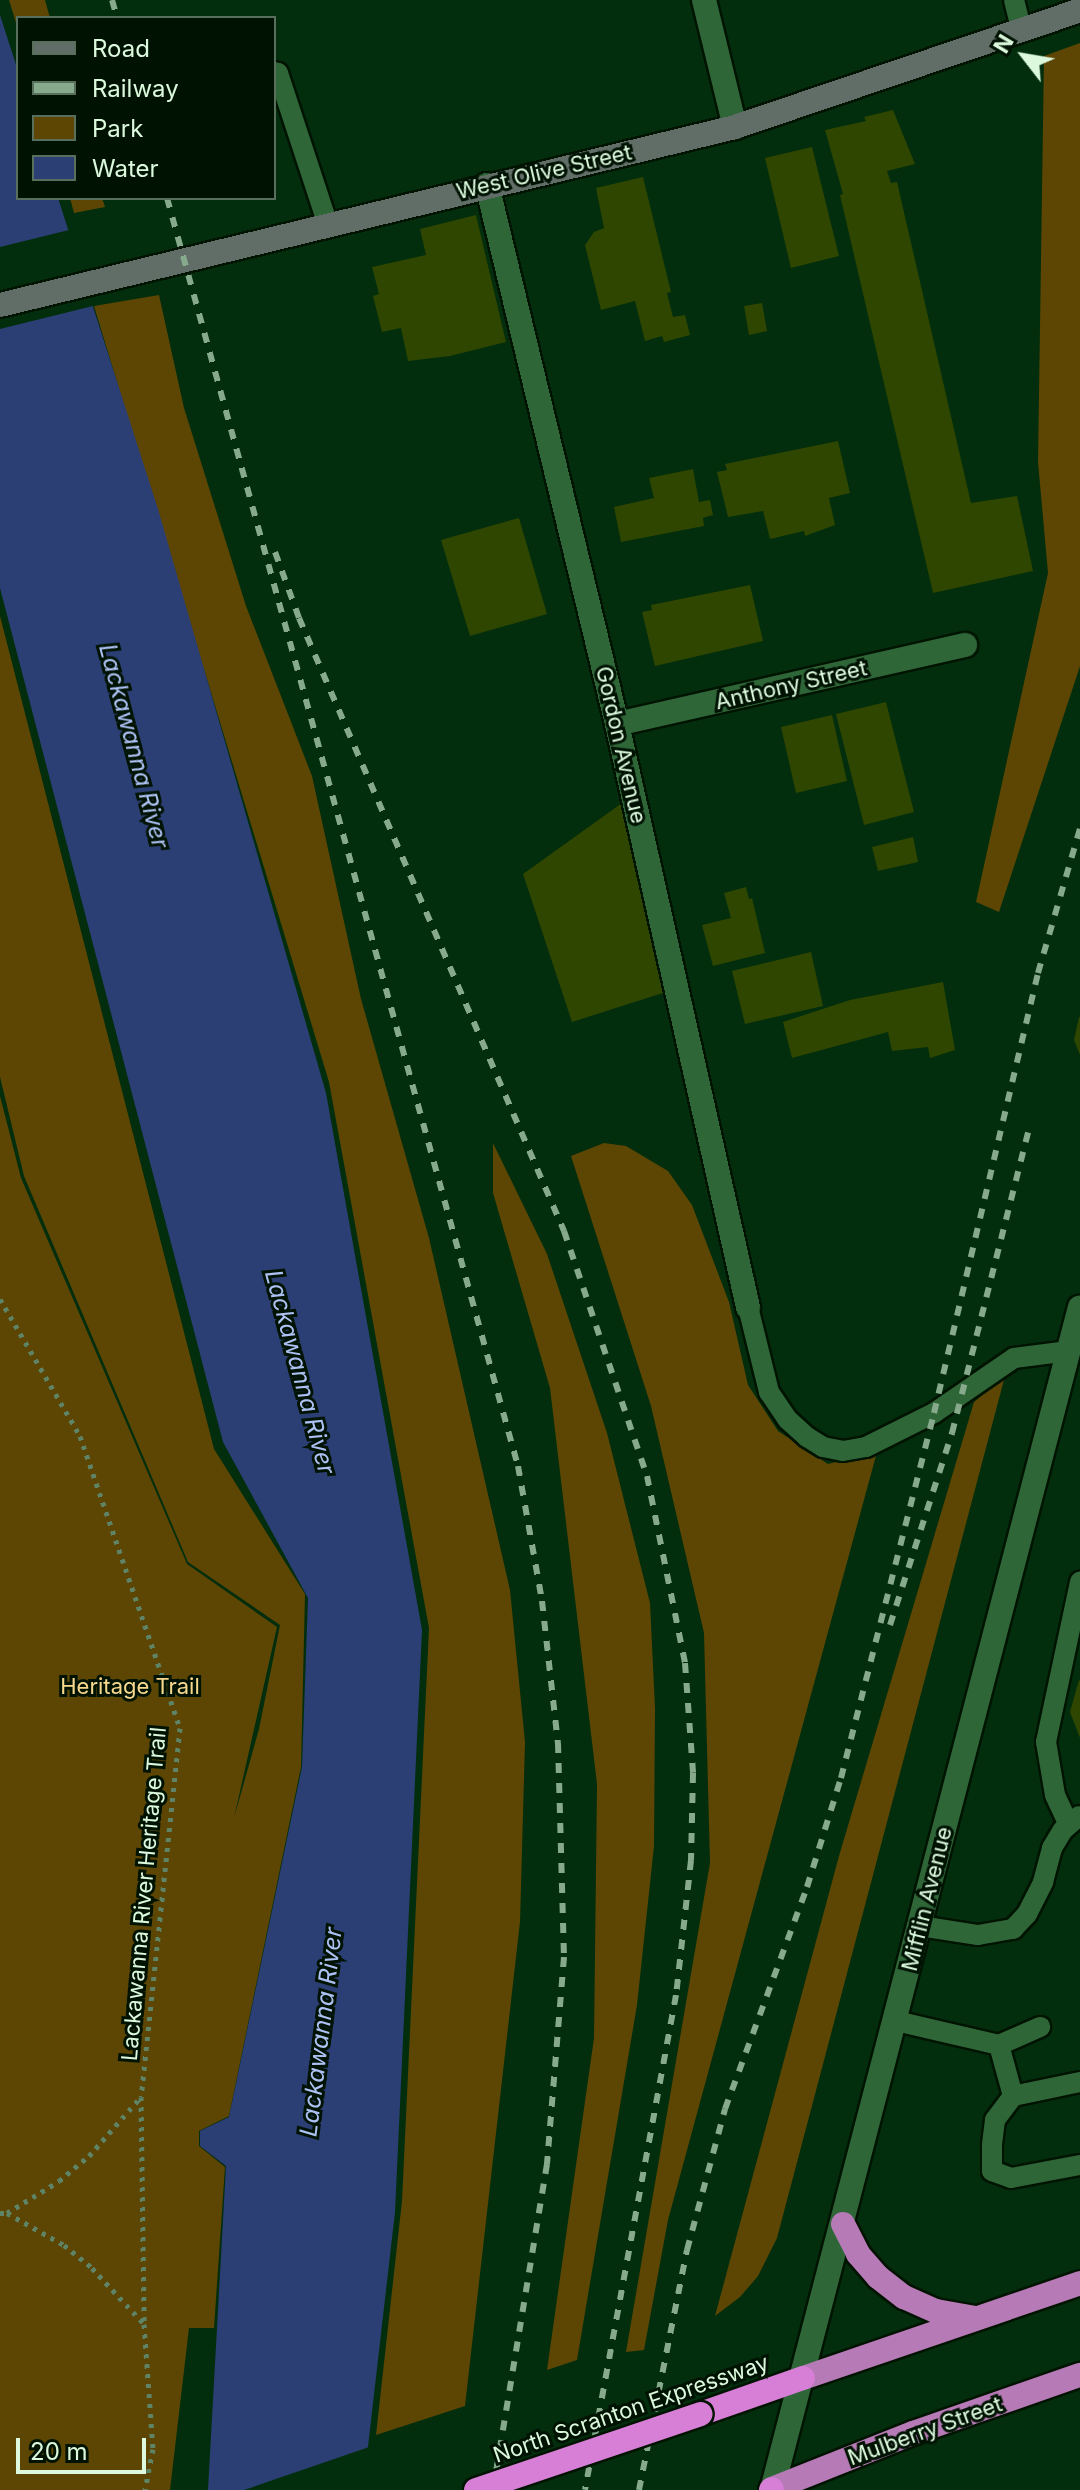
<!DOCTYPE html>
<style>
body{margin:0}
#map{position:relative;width:1080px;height:2490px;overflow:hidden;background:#022e0d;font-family:Inter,sans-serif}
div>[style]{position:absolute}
.green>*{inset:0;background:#5d4604}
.water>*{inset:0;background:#2c3f75}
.pier>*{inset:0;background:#022e0d}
.building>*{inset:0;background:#2f4600}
.path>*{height:5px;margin-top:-2.5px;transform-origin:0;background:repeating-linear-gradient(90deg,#5e8365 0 4px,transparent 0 10px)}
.roads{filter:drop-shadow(2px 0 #001401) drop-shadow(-2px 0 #001401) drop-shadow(0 2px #001401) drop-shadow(0 -2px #001401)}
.service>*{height:20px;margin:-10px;padding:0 10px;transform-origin:10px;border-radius:10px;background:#2f6638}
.minor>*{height:24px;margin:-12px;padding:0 12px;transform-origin:12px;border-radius:12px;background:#2f6638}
.secondary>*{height:24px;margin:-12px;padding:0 12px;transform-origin:12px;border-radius:12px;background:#616e67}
.trunk>*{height:24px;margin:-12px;padding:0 12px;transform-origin:12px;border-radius:12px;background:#b67ab6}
.motorway>*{height:24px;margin:-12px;padding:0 12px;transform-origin:12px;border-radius:12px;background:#d77fd6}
.rail>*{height:6px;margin-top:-3px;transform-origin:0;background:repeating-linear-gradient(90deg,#87aa8d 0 10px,transparent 0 20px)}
.bridges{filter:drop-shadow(2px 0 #001401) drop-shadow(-2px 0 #001401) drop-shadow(0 2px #001401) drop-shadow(0 -2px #001401)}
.motorway-bridge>*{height:24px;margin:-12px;padding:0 12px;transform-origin:12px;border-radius:12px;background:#d77fd6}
span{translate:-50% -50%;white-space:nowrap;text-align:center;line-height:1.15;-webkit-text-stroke:6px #001303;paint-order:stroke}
.street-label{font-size:22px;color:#dcf9de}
.park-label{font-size:22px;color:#f8d88d}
.water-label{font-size:24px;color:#adc1f4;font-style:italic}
.legend{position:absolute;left:16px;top:16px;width:260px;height:184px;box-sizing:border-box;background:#001303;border:2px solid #586f5b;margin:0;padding:10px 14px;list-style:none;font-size:24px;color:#dcf9de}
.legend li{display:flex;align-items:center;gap:16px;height:40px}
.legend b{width:40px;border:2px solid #586f5b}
.north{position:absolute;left:984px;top:16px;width:80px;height:80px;-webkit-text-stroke:6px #001303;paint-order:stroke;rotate:301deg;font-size:22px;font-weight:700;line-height:32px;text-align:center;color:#dcf9de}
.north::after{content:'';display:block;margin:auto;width:28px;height:36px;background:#dcf9de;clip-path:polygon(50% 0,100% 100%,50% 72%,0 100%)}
.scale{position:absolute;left:16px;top:2438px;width:130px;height:36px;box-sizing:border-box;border:4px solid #dcf9de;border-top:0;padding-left:10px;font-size:24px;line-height:28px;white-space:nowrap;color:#dcf9de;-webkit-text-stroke:6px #001303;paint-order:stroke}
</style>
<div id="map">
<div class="green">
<div style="clip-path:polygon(9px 0,45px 0,50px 18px,18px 18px,18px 29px)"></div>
<div style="clip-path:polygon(1080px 43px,1080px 666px,999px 912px,976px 902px,1048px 573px,1038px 462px,1044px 56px)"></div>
<div style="clip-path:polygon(70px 198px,102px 198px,105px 207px,74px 213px)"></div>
<div style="clip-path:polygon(159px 295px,184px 408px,246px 606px,312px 776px,361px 999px,429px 1238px,510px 1590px,525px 1742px,520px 1922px,465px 2406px,376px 2435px,402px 2201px,429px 1628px,329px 1082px,94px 306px)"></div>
<div style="clip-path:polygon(0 616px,214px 1449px,305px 1594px,301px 1767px,229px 2116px,199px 2131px,199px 2146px,225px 2167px,214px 2328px,189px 2328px,170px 2490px,0 2490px,0 1096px,21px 1178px,187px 1564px,277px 1627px,234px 1818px,259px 1729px,280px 1625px,188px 1562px,24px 1176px,0 1077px)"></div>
<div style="clip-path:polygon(493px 1143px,547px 1254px,607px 1433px,650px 1603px,655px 1708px,654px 1846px,637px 2005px,577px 2360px,547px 2370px,594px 2038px,597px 1784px,550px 1388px,493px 1193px)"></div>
<div style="clip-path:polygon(604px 1143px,626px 1146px,668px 1171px,692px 1205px,729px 1302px,748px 1385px,778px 1431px,828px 1464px,877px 1452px,668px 2220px,644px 2350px,626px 2352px,710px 1863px,704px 1633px,651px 1406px,571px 1156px)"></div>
<div style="clip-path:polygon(1005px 1376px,777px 2238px,758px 2276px,740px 2297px,715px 2316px,839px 1856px,974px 1402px)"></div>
</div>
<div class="water">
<div style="clip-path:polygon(0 15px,18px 71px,18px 198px,58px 198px,158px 509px,326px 1093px,422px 1630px,395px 2212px,363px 2490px,208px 2490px,226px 2166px,200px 2146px,200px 2131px,229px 2117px,302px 1767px,308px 1598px,223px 1442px,0 588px)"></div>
</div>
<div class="pier">
<div style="clip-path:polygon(73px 229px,97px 305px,0 329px,0 247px)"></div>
<div style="clip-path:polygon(372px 2446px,367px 2490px,244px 2490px)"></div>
</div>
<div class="building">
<div style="clip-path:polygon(893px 110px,915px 164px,887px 171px,891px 183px,897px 182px,971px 503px,1017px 496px,1033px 571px,933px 593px,840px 195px,843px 194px,825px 130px,866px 121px,864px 117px)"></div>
<div style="clip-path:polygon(812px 147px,839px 256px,791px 268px,765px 158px)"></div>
<div style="clip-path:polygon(643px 177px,671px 292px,667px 293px,673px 317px,685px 315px,690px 335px,664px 342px,662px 336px,645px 341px,635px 301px,601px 310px,585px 245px,594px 232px,604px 228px,596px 188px)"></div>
<div style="clip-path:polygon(476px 215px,506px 342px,450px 356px,408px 361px,401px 328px,382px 332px,373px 296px,379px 294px,372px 267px,426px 255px,420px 229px)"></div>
<div style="clip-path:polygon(762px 303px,767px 331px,749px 335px,744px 306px)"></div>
<div style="clip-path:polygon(838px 441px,850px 493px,829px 498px,835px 525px,805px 536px,804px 531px,770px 539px,763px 511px,728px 517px,717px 472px,727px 470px,725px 464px)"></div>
<div style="clip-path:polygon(693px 469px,699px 502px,710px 500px,713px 515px,703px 518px,704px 526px,621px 542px,614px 507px,654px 498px,649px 478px)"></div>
<div style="clip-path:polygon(519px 518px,547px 614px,470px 636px,441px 540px)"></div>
<div style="clip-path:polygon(750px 585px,763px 641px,655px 666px,642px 612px,652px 610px,651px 605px)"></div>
<div style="clip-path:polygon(886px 702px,914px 812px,864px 825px,836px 714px)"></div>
<div style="clip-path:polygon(832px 715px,847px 781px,796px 793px,781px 727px)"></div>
<div style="clip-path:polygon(622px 803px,666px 992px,572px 1022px,523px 874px)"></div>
<div style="clip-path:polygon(913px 837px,918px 862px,878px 871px,872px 847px)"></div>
<div style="clip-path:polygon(746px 887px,749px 899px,752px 898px,765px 953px,713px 966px,702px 925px,731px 918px,724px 893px)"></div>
<div style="clip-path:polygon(811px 952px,823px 1006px,745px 1024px,732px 971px)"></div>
<div style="clip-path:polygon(943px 982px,955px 1050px,930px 1058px,928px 1047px,892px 1051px,888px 1032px,792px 1058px,783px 1022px,850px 1000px)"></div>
<div style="clip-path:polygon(1079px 1017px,1080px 1017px,1080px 1055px,1074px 1040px)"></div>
<div style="clip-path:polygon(1079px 1680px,1080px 1681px,1080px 1738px,1070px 1712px)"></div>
</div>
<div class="path">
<div style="left:0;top:1299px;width:159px;rotate:59.7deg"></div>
<div style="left:80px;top:1436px;width:309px;rotate:71.1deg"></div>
<div style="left:180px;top:1728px;width:371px;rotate:96deg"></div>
<div style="left:141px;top:2097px;width:227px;rotate:89.2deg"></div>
<div style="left:0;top:2213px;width:7px"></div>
<div style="left:7px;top:2213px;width:65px;rotate:29.3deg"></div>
<div style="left:64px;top:2245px;width:36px;rotate:39deg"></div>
<div style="left:92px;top:2268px;width:76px;rotate:47.1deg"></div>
<div style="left:144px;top:2324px;width:125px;rotate:85.9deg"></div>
<div style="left:153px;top:2449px;width:42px;rotate:101deg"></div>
<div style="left:7px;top:2213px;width:61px;rotate:-31.6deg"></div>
<div style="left:59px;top:2181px;width:39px;rotate:-40deg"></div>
<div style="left:89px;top:2156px;width:77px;rotate:-48.7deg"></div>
</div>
<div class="roads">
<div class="service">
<div style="left:1014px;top:0;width:29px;rotate:76deg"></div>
<div style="left:274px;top:72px;width:4px;rotate:14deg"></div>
<div style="left:278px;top:73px;width:160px;rotate:71.8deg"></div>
<div style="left:748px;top:1307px;width:88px;rotate:76.1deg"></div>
<div style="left:769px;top:1392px;width:32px;rotate:56deg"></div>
<div style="left:787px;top:1419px;width:27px;rotate:42deg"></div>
<div style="left:807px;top:1437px;width:19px;rotate:32deg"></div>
<div style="left:823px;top:1447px;width:20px;rotate:11deg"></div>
<div style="left:843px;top:1451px;width:23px;rotate:-10deg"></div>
<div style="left:866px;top:1447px;width:76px;rotate:-26.6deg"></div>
<div style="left:934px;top:1413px;width:97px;rotate:-34.5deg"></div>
<div style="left:1014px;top:1358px;width:55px;rotate:-7.3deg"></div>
<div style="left:1068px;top:1823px;width:31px;rotate:-115deg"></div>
<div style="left:1055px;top:1795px;width:54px;rotate:-99.6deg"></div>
<div style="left:1046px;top:1742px;width:164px;rotate:-78deg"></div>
<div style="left:920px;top:1926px;width:59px;rotate:8.8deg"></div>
<div style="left:978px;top:1935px;width:36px;rotate:-10deg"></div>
<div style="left:1013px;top:1929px;width:21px;rotate:-47deg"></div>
<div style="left:1027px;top:1914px;width:36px;rotate:-63deg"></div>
<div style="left:1043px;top:1882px;width:35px;rotate:-75deg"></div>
<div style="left:1052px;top:1848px;width:21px;rotate:-59deg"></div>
<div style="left:1063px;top:1830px;width:21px;rotate:-41deg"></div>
<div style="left:896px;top:2021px;width:106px;rotate:13.1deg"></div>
<div style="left:999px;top:2045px;width:45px;rotate:-23.7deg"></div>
<div style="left:999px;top:2045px;width:53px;rotate:74.6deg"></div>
<div style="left:1080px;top:2082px;width:68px;rotate:168.2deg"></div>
<div style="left:1013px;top:2096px;width:30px;rotate:127deg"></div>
<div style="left:995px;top:2120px;width:26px;rotate:97deg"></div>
<div style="left:992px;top:2146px;width:25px;rotate:90deg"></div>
<div style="left:992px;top:2171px;width:20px;rotate:20deg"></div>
<div style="left:1011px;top:2178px;width:70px;rotate:-10.7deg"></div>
</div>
<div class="minor">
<div style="left:704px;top:0;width:131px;rotate:76.3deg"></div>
<div style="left:487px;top:185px;width:554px;rotate:76.44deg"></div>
<div style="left:617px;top:724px;width:598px;rotate:77.34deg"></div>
<div style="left:617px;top:724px;width:357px;rotate:-12.8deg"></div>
<div style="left:772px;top:2490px;width:1222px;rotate:-75.41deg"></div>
</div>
<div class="secondary">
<div style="left:0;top:305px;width:756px;rotate:-13.61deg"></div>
<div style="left:735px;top:127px;width:364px;rotate:-18.7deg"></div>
</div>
<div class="trunk">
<div style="left:843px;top:2224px;width:34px;rotate:63deg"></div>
<div style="left:858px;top:2254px;width:30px;rotate:49deg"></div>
<div style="left:878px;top:2277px;width:33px;rotate:38deg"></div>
<div style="left:904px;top:2297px;width:35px;rotate:24deg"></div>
<div style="left:936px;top:2311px;width:40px;rotate:10deg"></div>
<div style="left:803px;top:2378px;width:293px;rotate:-18.9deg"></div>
<div style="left:772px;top:2489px;width:152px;rotate:-21.7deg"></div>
<div style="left:913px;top:2433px;width:177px;rotate:-19.2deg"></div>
</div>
<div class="motorway">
<div style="left:700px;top:2414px;width:109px;rotate:-19.3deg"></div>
<div style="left:771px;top:2490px;width:1px;rotate:-45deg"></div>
</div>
</div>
<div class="rail">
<div style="left:112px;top:0;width:19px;rotate:74deg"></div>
<div style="left:167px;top:198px;width:1316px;rotate:74.53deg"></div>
<div style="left:518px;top:1466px;width:137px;rotate:79.9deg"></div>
<div style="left:542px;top:1601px;width:143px;rotate:83.6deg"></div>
<div style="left:558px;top:1743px;width:214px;rotate:88.4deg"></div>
<div style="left:564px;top:1957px;width:208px;rotate:94.7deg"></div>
<div style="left:547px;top:2164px;width:330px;rotate:99.4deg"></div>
<div style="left:275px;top:552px;width:70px;rotate:70deg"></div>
<div style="left:299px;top:618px;width:668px;rotate:66.62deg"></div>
<div style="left:564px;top:1231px;width:259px;rotate:71.3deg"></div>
<div style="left:647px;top:1476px;width:191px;rotate:78.5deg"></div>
<div style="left:685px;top:1663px;width:110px;rotate:85.8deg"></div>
<div style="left:693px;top:1773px;width:87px;rotate:91.3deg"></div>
<div style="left:691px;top:1860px;width:136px;rotate:96.3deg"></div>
<div style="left:676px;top:1995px;width:503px;rotate:100.42deg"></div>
<div style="left:890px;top:1625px;width:202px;rotate:-72.1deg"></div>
<div style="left:952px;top:1433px;width:310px;rotate:-75.8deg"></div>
<div style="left:639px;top:2490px;width:245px;rotate:-78.7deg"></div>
<div style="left:687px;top:2250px;width:146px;rotate:-74.9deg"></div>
<div style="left:725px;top:2109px;width:237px;rotate:-69.7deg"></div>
<div style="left:807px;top:1887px;width:114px;rotate:-72.7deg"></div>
<div style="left:841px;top:1778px;width:377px;rotate:-75.7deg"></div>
<div style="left:934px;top:1413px;width:452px;rotate:-76.7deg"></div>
<div style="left:1038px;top:973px;width:151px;rotate:-73.8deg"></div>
</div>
<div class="bridges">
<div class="motorway-bridge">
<div style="left:476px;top:2490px;width:237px;rotate:-18.7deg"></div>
</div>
</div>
<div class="street-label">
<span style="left:544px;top:172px;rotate:-13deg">West Olive Street</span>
<span style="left:791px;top:685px;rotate:-13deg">Anthony Street</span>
<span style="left:621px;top:745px;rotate:77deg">Gordon Avenue</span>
<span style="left:144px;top:1894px;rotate:-85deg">Lackawanna River Heritage Trail</span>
<span style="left:927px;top:1899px;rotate:-76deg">Mifflin Avenue</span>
<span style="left:631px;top:2409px;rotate:-19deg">North Scranton Expressway</span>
<span style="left:925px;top:2431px;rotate:-20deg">Mulberry Street</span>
</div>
<div class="park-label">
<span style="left:130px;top:1687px">Heritage Trail</span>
</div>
<div class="water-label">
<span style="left:134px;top:746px;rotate:75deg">Lackawanna River</span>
<span style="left:300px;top:1372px;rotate:75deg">Lackawanna River</span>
<span style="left:321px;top:2032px;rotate:-83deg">Lackawanna River</span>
</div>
<ul class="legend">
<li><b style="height:10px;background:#616e67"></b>Road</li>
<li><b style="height:10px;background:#87aa8d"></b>Railway</li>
<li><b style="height:22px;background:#5d4604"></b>Park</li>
<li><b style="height:22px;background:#2c3f75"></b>Water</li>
</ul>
<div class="north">N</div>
<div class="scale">20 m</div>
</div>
